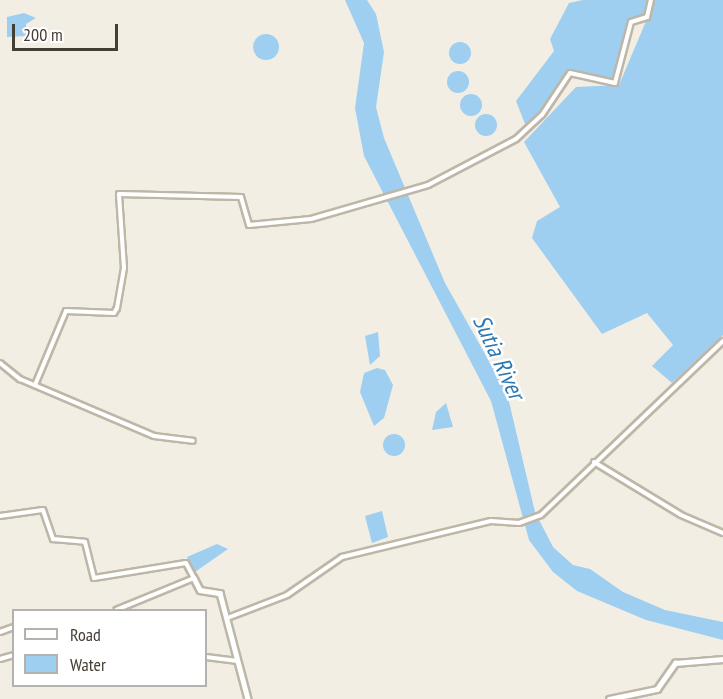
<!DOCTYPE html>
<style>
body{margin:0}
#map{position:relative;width:723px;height:699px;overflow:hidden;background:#f2eee4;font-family:"PT Sans Narrow",sans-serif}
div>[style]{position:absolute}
.water>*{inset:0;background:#9ecff1}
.round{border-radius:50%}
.roads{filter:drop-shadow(2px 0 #beb6a7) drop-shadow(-2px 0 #beb6a7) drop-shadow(0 2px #beb6a7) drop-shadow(0 -2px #beb6a7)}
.minor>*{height:4px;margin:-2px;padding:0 2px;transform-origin:2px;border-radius:2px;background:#fff}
.tertiary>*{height:4.5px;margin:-2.25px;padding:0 2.25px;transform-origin:2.25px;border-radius:2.25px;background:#fff}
span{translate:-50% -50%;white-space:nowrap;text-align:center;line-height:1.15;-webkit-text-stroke:5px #fff;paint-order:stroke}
.water-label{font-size:24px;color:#2b79b2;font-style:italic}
.legend{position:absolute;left:12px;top:609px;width:195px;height:78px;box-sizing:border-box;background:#fff;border:2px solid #b5b2ae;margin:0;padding:8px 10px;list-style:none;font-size:18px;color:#453e34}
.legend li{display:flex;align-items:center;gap:12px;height:30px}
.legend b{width:30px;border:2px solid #b5b2ae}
.scale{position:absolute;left:12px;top:24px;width:106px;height:27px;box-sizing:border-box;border:3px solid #453e34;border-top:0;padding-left:8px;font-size:18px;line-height:21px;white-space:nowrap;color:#453e34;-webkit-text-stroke:4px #fff;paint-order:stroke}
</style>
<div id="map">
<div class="water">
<div style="clip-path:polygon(345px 0,367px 0,376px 14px,384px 52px,376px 107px,384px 138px,445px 283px,507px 393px,535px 512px,553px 547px,573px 565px,590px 569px,623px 592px,665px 610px,723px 622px,723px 640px,646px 620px,577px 591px,553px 572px,529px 540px,491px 401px,364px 156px,355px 108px,364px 43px)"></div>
<div style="clip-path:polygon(583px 0,650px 0,646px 16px,630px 20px,614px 82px,568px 73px,537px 119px,525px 124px,516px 101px,554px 51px,550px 39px,569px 3px)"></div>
<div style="clip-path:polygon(655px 0,723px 0,723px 335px,672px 383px,652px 366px,673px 345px,647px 313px,602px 334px,532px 238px,537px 221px,560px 207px,524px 142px,576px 87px,619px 85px)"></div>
<div style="clip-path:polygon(24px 13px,36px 18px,26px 24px,26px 36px,7px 37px,7px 17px)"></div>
<div class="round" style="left:253px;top:34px;width:26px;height:26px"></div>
<div class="round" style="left:449px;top:42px;width:22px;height:22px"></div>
<div class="round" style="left:447px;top:71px;width:22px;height:22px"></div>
<div class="round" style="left:460px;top:94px;width:22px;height:22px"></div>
<div class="round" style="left:475px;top:114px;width:22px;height:22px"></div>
<div style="clip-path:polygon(378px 332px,380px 356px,370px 365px,365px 336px)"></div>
<div style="clip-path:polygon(377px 368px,385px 370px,393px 385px,384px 418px,374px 426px,360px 392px,364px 373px)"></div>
<div style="clip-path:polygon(446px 403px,453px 427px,432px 430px,436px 412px)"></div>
<div class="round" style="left:383px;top:434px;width:22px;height:22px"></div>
<div style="clip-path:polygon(382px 511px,388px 537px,372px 543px,365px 516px)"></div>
<div style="clip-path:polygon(217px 544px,228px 549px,195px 572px,187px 557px)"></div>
</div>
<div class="roads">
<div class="minor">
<div style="left:0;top:363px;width:26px;rotate:39deg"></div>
<div style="left:20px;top:379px;width:146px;rotate:23deg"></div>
<div style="left:154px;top:436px;width:39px;rotate:7deg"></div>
<div style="left:35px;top:385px;width:80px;rotate:-67.3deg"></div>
<div style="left:66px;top:311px;width:48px;rotate:2.4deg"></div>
<div style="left:114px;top:313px;width:6px;rotate:-59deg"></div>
<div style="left:117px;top:308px;width:41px;rotate:-80.1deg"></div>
<div style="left:124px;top:268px;width:74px;rotate:-93.9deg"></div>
<div style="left:119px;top:194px;width:122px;rotate:1.4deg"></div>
<div style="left:241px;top:197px;width:29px;rotate:74deg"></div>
<div style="left:249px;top:225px;width:62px;rotate:-5.5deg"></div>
<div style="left:311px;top:219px;width:122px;rotate:-16.2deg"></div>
<div style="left:428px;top:185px;width:99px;rotate:-27.6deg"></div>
<div style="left:516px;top:139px;width:35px;rotate:-43deg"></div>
<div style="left:542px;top:115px;width:50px;rotate:-56.3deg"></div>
<div style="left:570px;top:73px;width:46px;rotate:12.5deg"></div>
<div style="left:615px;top:83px;width:63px;rotate:-75.3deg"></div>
<div style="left:631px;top:22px;width:17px;rotate:-17deg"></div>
<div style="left:647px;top:17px;width:17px;rotate:-77deg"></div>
<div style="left:594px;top:462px;width:102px;rotate:31.3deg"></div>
<div style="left:681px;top:515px;width:46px;rotate:23.2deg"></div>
<div style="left:0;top:516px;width:43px;rotate:-7.9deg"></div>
<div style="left:43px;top:510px;width:31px;rotate:71deg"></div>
<div style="left:53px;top:539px;width:32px;rotate:5deg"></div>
<div style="left:85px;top:542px;width:37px;rotate:76deg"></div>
<div style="left:94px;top:578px;width:93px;rotate:-9.3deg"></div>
<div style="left:186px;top:563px;width:17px;rotate:62deg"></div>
<div style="left:194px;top:578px;width:84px;rotate:157.7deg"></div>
<div style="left:230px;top:617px;width:61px;rotate:-21.1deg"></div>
<div style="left:287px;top:595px;width:67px;rotate:-34.6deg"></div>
<div style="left:342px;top:557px;width:153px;rotate:-13.6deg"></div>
<div style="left:491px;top:521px;width:28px;rotate:4deg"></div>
<div style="left:519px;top:523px;width:23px;rotate:-20deg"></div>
<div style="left:541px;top:515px;width:252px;rotate:-43.7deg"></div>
<div style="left:0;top:632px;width:15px;rotate:-20deg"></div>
<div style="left:206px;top:657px;width:32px;rotate:7deg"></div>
<div style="left:0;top:659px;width:15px;rotate:-16deg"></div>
</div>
<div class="tertiary">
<div style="left:194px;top:578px;width:13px;rotate:63deg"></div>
<div style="left:200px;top:590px;width:20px;rotate:9deg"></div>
<div style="left:220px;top:593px;width:110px;rotate:75.2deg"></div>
<div style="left:609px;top:699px;width:49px;rotate:-11.8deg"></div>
<div style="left:657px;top:689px;width:32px;rotate:-55deg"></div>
<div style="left:675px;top:663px;width:48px;rotate:-4.8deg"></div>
</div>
</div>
<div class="water-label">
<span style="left:499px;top:357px;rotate:65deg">Sutia River</span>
</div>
<ul class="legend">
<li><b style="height:8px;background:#fff"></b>Road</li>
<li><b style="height:16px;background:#9ecff1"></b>Water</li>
</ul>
<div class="scale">200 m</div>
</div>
